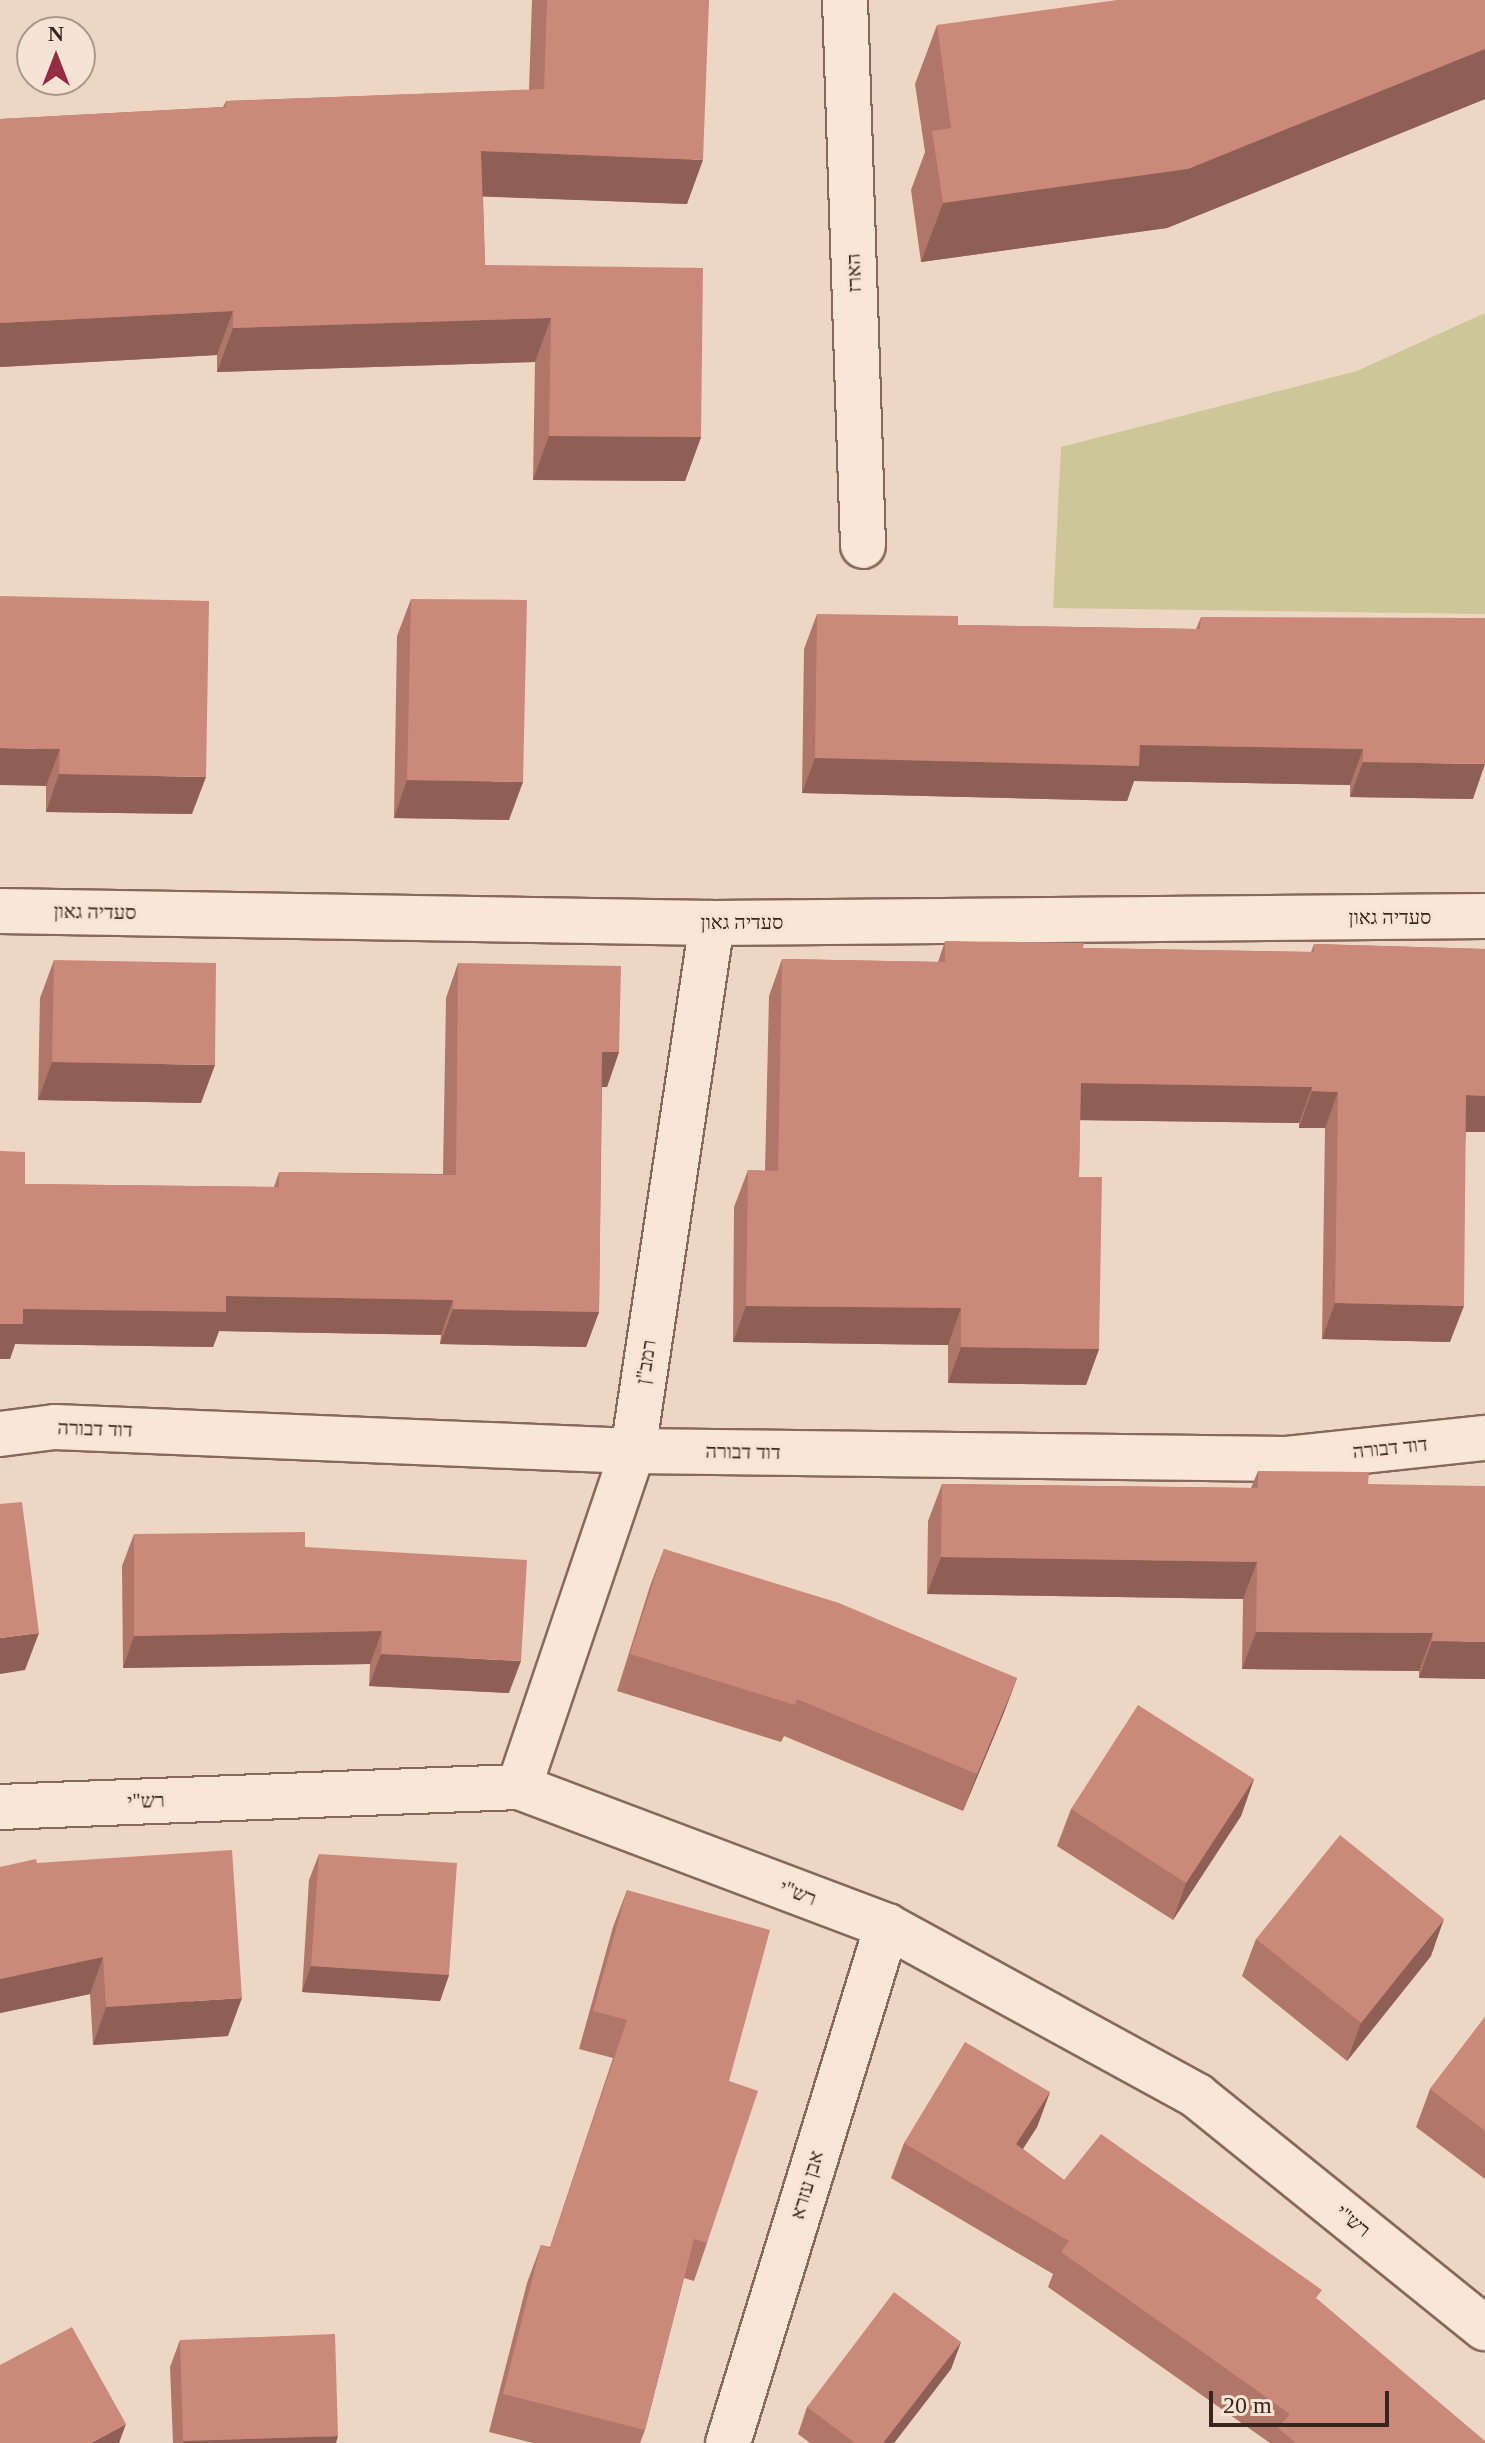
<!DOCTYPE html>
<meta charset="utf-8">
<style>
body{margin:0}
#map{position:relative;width:1485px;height:2443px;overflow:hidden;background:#edd7c4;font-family:"Times New Roman","Noto Sans Hebrew",serif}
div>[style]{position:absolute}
.green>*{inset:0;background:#ccc698}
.roads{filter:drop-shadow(2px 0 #88685b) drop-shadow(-2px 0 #88685b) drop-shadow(0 2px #88685b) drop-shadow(0 -2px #88685b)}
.street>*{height:44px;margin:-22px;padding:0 22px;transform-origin:22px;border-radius:22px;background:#f8e7d7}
.wall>*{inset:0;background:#af7669}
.shaded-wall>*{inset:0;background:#8e6055}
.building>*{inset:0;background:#cb897a}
span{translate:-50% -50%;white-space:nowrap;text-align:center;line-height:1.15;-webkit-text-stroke:6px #f5e4d3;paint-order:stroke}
.street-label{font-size:20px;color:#38251e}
.north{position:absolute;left:16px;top:16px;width:80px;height:80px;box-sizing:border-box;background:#f5e4d3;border:2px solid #a9988b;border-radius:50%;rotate:0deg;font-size:22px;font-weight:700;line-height:32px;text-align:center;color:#38251e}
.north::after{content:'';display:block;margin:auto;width:28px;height:36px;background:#962b45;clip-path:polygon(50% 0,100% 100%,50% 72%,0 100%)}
.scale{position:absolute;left:1209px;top:2391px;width:180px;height:36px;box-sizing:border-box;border:4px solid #38251e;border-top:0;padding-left:10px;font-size:24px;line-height:28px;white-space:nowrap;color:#38251e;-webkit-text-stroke:6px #f5e4d3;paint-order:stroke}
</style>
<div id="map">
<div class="green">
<div style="clip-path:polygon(1485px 313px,1485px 614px,1053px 608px,1061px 447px,1357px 371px)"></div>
</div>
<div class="roads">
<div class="street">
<div style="left:845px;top:0;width:546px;rotate:88.11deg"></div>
<div style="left:0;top:911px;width:712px;rotate:0.97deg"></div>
<div style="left:712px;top:923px;width:773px;rotate:-0.52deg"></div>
<div style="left:0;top:1434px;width:55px;rotate:-7.3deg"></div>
<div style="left:55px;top:1427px;width:578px;rotate:2.38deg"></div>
<div style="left:633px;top:1451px;width:654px;rotate:0.7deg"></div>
<div style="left:1287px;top:1459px;width:199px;rotate:-6.1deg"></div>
<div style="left:519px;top:1787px;width:355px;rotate:-71.3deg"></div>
<div style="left:633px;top:1451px;width:534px;rotate:-81.49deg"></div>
<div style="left:0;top:1807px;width:519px;rotate:-2.21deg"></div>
<div style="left:519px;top:1787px;width:393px;rotate:20.7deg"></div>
<div style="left:887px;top:1926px;width:354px;rotate:28.7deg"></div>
<div style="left:1197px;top:2096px;width:370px;rotate:38.9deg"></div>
<div style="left:728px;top:2443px;width:541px;rotate:-72.91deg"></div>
</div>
</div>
<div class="wall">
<div style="clip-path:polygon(532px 0,709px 0,687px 204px,483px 196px,485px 265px,701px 437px,685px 481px,533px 480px,535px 362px,217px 372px,217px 355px,0 367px,0 119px,223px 107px,226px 101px,529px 90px)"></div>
<div style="clip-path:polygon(1485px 0,1485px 99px,1167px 228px,921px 262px,911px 190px,925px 152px,915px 84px,937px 25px)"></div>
<div style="clip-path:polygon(0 596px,192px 814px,46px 812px,46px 786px)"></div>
<div style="clip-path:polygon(411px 599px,509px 820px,394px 818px,397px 636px)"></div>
<div style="clip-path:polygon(817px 614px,958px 625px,1196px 629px,1201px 617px,1473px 799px,1350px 797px,1350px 785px,1134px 781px,1127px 801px,802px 793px,804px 649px)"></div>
<div style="clip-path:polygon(945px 941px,1083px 948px,1311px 952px,1314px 944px,1485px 949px,1485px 1132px,1466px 1132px,1450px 1342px,1322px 1339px,1325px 1128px,1299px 1128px,1299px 1123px,1080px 1120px,1079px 1177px,1099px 1349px,1086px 1385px,948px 1383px,948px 1345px,733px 1342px,734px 1207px,748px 1170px,765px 1171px,769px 996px,782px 959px,938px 962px)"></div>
<div style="clip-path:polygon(54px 960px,201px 1103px,38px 1100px,40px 998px)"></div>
<div style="clip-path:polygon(458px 963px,619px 1052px,607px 1087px,602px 1087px,599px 1312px,586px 1347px,440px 1344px,441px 1335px,219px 1331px,213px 1347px,15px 1344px,10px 1359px,0 1359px,0 1151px,25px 1184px,274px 1187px,279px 1172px,443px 1174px,446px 998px)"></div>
<div style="clip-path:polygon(1258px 1471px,1368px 1484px,1485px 1679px,1419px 1678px,1419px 1671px,1242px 1669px,1243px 1599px,927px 1594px,928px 1521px,942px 1484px,1251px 1488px)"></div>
<div style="clip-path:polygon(134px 1534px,305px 1547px,509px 1693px,369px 1686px,370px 1664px,123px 1668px,122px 1566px)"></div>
<div style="clip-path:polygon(664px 1549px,1017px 1678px,1003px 1715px,963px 1811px,784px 1736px,781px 1742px,617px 1691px,650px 1586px)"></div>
<div style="clip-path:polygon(1254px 1779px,1241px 1816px,1173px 1920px,1057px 1846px,1071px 1809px)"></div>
<div style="clip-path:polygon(319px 1854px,449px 1975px,440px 2001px,302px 1992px,309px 1880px)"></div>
<div style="clip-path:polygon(37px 1863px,228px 2036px,93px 2045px,90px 1994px,0 2013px,0 1867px)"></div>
<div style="clip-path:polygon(627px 1890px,729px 2081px,707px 2243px,694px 2281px,684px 2278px,645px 2430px,640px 2443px,533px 2443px,489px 2432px,527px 2283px,541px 2245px,550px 2247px,613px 2058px,579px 2049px,613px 1927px)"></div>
<div style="clip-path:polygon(1256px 1939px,1431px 1956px,1347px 2061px,1242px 1976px)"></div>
<div style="clip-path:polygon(1485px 2017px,1485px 2179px,1416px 2127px,1430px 2089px)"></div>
<div style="clip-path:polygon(1050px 2092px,1037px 2127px,1023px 2149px,1064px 2180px,1318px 2300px,1485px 2443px,1270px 2443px,1048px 2287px,1053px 2274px,891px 2178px,904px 2143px)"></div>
<div style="clip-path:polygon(180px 2340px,336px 2443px,173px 2443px,170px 2367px)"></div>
<div style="clip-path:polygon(961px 2342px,951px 2369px,894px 2443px,810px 2443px,798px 2434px,807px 2407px)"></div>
</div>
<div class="shaded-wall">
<div style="clip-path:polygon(1485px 49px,1485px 99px,1167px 228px,921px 262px,943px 203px)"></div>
<div style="clip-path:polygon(481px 151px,703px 160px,687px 204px,465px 196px)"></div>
<div style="clip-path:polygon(233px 311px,217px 355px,0 367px,0 323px)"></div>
<div style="clip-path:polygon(551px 318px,535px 362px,217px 372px,233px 328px)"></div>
<div style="clip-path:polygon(549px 436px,701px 437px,685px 481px,533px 480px)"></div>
<div style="clip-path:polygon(1140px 745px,1363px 749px,1350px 785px,1134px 781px,1127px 801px,802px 793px,815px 758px)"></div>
<div style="clip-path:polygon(0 748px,60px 749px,46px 786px,0 785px)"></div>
<div style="clip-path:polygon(1363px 762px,1485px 764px,1473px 799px,1350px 797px)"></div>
<div style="clip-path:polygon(59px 774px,206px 777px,192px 814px,46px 812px)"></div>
<div style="clip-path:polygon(407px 780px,523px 782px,509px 820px,394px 818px)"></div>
<div style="clip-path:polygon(602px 1052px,619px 1052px,607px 1087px,590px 1087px)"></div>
<div style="clip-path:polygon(52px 1062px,215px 1065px,201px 1103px,38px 1100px)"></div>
<div style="clip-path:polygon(1081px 1083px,1312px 1087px,1299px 1123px,1068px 1120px)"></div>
<div style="clip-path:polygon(1312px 1091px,1338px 1092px,1325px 1128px,1299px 1128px)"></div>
<div style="clip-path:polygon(1466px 1095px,1485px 1096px,1485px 1132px,1453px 1132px)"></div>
<div style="clip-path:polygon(226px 1296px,453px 1300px,441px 1335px,219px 1331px,213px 1347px,15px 1344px,10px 1359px,0 1359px,0 1324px,23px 1309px)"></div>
<div style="clip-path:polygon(1335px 1303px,1464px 1306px,1450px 1342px,1322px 1339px)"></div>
<div style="clip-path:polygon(746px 1306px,961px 1308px,948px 1345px,733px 1342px)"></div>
<div style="clip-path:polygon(453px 1309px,599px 1312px,586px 1347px,440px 1344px)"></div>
<div style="clip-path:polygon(961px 1347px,1099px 1349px,1086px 1385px,948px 1383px)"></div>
<div style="clip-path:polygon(941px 1557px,1257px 1562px,1243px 1599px,927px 1594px)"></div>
<div style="clip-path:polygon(382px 1631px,370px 1664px,123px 1668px,134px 1636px)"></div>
<div style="clip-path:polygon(1256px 1632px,1433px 1633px,1419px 1671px,1242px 1669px)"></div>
<div style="clip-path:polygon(39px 1633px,25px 1670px,0 1674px,0 1638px)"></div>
<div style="clip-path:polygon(1432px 1641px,1485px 1642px,1485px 1679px,1419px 1678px)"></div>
<div style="clip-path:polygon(381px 1654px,521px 1661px,509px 1693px,369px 1686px)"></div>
<div style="clip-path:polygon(1017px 1678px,1003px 1715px,963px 1811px,977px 1774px)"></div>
<div style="clip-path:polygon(1254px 1779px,1241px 1816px,1173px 1920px,1186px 1883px)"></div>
<div style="clip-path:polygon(1444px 1919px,1431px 1956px,1347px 2061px,1361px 2023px)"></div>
<div style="clip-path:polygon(103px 1957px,90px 1994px,0 2013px,0 1979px)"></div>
<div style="clip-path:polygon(311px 1966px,449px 1975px,440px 2001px,302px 1992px)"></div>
<div style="clip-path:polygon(242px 1998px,228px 2036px,93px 2045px,106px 2007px)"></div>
<div style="clip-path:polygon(1050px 2092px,1037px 2127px,1003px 2179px,1016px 2144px)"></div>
<div style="clip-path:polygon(961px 2342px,951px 2369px,894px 2443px,883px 2443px)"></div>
<div style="clip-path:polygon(126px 2424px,119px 2443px,91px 2443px)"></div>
<div style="clip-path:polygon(338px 2436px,336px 2443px,183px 2443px,183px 2441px)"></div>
</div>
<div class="building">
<div style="clip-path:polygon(547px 0,709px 0,703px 160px,481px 151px,485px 265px,703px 268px,701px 437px,549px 436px,551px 318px,233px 328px,233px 311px,0 323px,0 119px,226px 107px,226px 101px,544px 89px)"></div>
<div style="clip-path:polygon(1117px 0,1485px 0,1485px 49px,1188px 169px,943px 203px,932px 131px,951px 128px,937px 25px)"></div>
<div style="clip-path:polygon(0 596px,209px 601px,206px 777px,59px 774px,60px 749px,0 748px)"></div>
<div style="clip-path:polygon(411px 599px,527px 600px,523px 782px,407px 780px)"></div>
<div style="clip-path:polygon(817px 614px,958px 616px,958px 625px,1200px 629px,1201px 617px,1485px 618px,1485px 764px,1363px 762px,1363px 749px,1140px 745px,1139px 766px,815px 758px)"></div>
<div style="clip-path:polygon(945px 941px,1084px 943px,1083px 948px,1314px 952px,1314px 944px,1485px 949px,1485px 1096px,1466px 1095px,1464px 1306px,1335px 1303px,1338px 1092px,1312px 1091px,1312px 1087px,1081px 1083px,1079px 1177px,1102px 1177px,1099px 1349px,961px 1347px,961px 1308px,746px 1306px,748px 1170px,778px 1171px,782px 959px,945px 962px)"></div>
<div style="clip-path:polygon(54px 960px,216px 963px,215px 1065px,52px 1062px)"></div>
<div style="clip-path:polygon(458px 963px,621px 966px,619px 1052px,602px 1052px,599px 1312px,453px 1309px,453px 1300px,226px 1296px,226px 1312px,23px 1309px,23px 1324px,0 1324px,0 1151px,25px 1152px,25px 1184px,279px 1187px,279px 1172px,456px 1175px)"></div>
<div style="clip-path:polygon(1258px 1471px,1369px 1472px,1368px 1484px,1485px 1486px,1485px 1642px,1432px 1641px,1433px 1633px,1256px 1632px,1257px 1562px,941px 1557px,942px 1484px,1258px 1488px)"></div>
<div style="clip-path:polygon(22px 1502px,39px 1633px,0 1638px,0 1504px)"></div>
<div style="clip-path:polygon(305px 1532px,305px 1547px,527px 1560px,521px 1661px,381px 1654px,382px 1631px,134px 1636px,134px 1534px)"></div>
<div style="clip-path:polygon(664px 1549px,839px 1603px,1017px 1678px,977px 1774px,797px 1699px,795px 1705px,630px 1654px)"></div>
<div style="clip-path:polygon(1138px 1705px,1254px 1779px,1186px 1883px,1071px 1809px)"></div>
<div style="clip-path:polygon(1340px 1835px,1444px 1919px,1361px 2023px,1256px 1939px)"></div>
<div style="clip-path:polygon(232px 1850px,242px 1998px,106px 2007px,103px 1957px,0 1979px,0 1867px,36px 1859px,37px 1863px)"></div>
<div style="clip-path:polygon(319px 1854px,457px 1863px,449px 1975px,311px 1966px)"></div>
<div style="clip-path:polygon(627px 1890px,770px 1930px,729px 2081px,758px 2091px,707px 2243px,694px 2239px,645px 2430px,503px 2394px,541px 2245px,550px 2248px,627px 2020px,593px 2011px)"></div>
<div style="clip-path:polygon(1485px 2017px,1485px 2131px,1430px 2089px)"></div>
<div style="clip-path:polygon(965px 2042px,1050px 2092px,1016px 2144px,1064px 2180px,1101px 2134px,1322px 2290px,1316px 2298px,1485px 2441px,1485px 2443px,1296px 2443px,1278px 2428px,1290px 2414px,1061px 2252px,1069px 2241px,904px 2143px)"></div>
<div style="clip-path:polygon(894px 2292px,961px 2342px,883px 2443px,855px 2443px,807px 2407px)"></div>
<div style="clip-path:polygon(72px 2327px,126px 2424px,91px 2443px,0 2443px,0 2365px)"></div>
<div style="clip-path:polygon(335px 2334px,338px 2436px,183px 2441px,180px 2340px)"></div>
</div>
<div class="street-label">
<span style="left:854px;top:273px;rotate:-92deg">הארז</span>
<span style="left:95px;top:912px;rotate:1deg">סעדיה גאון</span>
<span style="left:1390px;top:917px">סעדיה גאון</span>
<span style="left:742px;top:922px">סעדיה גאון</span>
<span style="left:646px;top:1362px;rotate:-81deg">רמב"ן</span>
<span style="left:95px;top:1429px;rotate:2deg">דוד דבורה</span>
<span style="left:1390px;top:1448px;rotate:-6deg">דוד דבורה</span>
<span style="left:743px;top:1452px;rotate:1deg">דוד דבורה</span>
<span style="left:146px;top:1801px;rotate:-2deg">רש"י</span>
<span style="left:798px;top:1893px;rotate:21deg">רש"י</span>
<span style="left:807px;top:2185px;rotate:-73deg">אבן עזרא</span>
<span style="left:1353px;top:2221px;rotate:39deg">רש"י</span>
</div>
<div class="north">N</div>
<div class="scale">20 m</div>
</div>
